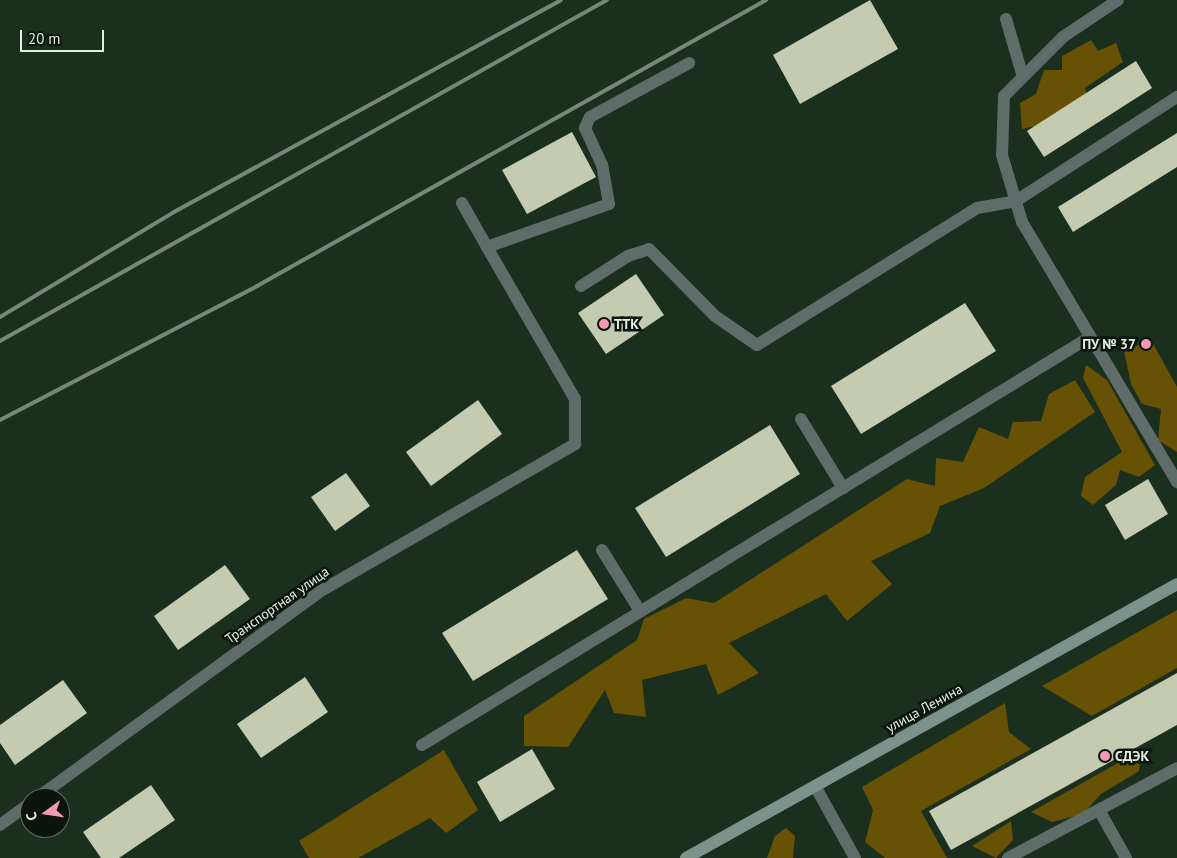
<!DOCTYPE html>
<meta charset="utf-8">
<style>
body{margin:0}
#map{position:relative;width:1177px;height:858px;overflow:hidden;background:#1b2f1f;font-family:"PT Sans",sans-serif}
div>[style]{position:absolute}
.forest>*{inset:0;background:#675104}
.building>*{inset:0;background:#c4cbb0}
.lane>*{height:12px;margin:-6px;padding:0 6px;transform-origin:6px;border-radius:6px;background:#5f6c69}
.street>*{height:12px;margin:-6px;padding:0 6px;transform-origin:6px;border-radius:6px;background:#5f6c69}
.secondary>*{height:12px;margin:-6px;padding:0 6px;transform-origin:6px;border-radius:6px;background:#7c928d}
.rail>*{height:4px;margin:-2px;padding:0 2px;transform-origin:2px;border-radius:2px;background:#77887a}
.dots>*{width:14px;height:14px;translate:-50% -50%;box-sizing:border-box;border:2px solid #0c140d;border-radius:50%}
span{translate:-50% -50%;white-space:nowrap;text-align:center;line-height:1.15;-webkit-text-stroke:5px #0c140d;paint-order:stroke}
.poi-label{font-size:14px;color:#e3efe4;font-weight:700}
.left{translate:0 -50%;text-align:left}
.right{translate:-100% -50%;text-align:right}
.street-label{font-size:14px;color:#e3efe4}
.north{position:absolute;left:20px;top:788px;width:50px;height:50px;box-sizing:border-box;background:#0c140d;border:1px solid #626c63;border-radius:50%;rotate:256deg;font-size:14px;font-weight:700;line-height:20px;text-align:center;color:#e3efe4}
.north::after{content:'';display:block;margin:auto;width:18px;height:22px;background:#f19ab1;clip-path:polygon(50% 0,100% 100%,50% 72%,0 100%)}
.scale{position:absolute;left:20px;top:30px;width:84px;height:22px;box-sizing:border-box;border:2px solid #e3efe4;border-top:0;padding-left:6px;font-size:15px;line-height:18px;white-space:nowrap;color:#e3efe4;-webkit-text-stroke:4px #0c140d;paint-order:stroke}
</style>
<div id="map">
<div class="forest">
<div style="clip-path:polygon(1091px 40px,1098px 51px,1116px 43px,1123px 62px,1085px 88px,1088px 99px,1041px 125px,1022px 129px,1020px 103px,1036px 94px,1044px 70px,1062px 70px,1062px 56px)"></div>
<div style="clip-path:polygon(1151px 340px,1177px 387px,1177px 452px,1158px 440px,1161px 409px,1142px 404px,1131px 384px,1124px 351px)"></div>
<div style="clip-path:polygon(1086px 365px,1107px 380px,1155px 465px,1139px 477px,1120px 470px,1116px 485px,1093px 505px,1081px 496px,1085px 477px,1122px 452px,1083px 378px)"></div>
<div style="clip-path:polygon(1075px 380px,1095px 412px,984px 488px,940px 506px,930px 533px,871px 561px,892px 584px,847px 621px,826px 594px,729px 643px,759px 673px,718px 695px,706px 664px,642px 680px,646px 717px,614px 713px,605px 690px,568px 747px,524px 746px,524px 716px,637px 640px,644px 619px,686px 598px,714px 603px,907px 479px,935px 486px,936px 458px,963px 462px,979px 427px,1008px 439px,1013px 422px,1041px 421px,1049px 394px)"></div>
<div style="clip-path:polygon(1177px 610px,1177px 668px,1092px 716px,1042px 686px)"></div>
<div style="clip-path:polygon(1005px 703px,1009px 732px,1031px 749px,921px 811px,947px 858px,885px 858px,865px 842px,873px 810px,862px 787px)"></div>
<div style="clip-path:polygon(444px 750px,478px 810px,446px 833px,430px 818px,358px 858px,309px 858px,299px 841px)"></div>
<div style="clip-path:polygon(1141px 750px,1139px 771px,1101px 794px,1083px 814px,1052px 822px,1031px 812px)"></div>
<div style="clip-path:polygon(1011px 821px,1013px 840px,996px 858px,972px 846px)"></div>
<div style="clip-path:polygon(786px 828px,795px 836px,793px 858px,767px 858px,775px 836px)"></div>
</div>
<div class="building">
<div style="clip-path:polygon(870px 0,898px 49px,800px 104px,773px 55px)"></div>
<div style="clip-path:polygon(1136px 61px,1152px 88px,1044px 157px,1027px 131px)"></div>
<div style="clip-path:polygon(572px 132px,596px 177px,527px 214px,502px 170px)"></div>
<div style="clip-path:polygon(1177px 133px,1177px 167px,1073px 232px,1058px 207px)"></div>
<div style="clip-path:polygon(636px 274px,664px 315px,606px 354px,578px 313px)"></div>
<div style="clip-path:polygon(965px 303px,996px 351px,861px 434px,831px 386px)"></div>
<div style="clip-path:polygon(478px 400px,502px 434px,431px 486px,406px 452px)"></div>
<div style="clip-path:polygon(770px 425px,800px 474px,666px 557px,635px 508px)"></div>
<div style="clip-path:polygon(346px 473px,370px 506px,335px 531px,311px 497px)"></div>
<div style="clip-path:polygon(1148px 479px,1168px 514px,1125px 540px,1105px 505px)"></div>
<div style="clip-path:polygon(577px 550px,608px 599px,473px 681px,442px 633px)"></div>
<div style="clip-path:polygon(225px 565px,250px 599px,178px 650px,154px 616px)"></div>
<div style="clip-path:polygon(1177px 673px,1177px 725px,951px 850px,929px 811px)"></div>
<div style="clip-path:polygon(305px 677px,328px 712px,261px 758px,237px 724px)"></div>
<div style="clip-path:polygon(63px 680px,87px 713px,15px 765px,0 743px,0 725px)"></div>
<div style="clip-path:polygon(532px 749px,555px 789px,500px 822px,477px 782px)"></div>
<div style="clip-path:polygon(151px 785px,175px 820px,119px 858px,101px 858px,83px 832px)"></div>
</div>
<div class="lane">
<div style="left:1118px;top:0;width:66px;rotate:146.1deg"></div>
<div style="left:1063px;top:37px;width:83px;rotate:135deg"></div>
<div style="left:1004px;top:96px;width:59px;rotate:91.9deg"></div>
<div style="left:1002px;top:155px;width:70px;rotate:73.4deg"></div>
<div style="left:1022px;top:222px;width:303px;rotate:59.2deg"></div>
<div style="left:1006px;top:19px;width:60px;rotate:73.7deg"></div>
<div style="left:462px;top:203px;width:51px;rotate:60.4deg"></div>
<div style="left:581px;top:286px;width:56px;rotate:-32.6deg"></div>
<div style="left:628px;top:256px;width:22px;rotate:-18deg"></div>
<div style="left:649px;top:249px;width:94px;rotate:45.4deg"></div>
<div style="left:715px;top:316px;width:51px;rotate:34.6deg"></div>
<div style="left:757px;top:345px;width:259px;rotate:-31.9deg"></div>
<div style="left:977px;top:208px;width:40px;rotate:-10deg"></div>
<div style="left:1016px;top:201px;width:192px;rotate:-32.9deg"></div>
<div style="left:801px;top:419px;width:81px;rotate:58.7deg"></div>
<div style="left:575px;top:444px;width:45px;rotate:-90deg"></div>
<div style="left:575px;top:399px;width:176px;rotate:-120.1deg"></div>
<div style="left:487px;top:247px;width:129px;rotate:-19.4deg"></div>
<div style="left:609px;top:204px;width:40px;rotate:-100deg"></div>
<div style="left:602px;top:165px;width:41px;rotate:-114.7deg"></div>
<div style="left:585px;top:128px;width:12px;rotate:-66deg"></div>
<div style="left:590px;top:117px;width:113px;rotate:-28.6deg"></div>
<div style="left:602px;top:550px;width:72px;rotate:58.1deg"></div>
<div style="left:422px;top:745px;width:783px;rotate:-31.42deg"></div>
<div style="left:815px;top:786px;width:82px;rotate:60.9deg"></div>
<div style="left:1099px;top:810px;width:55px;rotate:60.6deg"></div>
<div style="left:1008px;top:858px;width:191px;rotate:-28deg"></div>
</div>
<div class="street">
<div style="left:37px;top:798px;width:349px;rotate:-36.1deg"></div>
<div style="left:319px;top:592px;width:296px;rotate:-30deg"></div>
<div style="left:0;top:825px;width:37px;rotate:-36deg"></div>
</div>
<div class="secondary">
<div style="left:686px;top:858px;width:562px;rotate:-29.16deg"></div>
</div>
<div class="rail">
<div style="left:0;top:317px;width:203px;rotate:-31.1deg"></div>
<div style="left:174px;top:212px;width:441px;rotate:-28.7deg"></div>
<div style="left:0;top:341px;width:696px;rotate:-29.33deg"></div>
<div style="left:0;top:420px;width:290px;rotate:-27.5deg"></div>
<div style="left:257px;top:286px;width:584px;rotate:-29.33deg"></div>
</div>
<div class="dots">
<div style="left:604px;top:324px;background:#f19ab1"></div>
<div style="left:1146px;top:344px;background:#f19ab1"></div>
<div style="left:1105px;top:756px;background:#f19ab1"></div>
</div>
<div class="poi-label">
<span class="left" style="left:614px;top:324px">ТТК</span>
<span class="right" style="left:1136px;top:344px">ПУ № 37</span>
<span class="left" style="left:1115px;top:756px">СДЭК</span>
</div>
<div class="street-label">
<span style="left:277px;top:605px;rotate:-35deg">Транспортная улица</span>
<span style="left:924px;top:708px;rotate:-29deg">улица Ленина</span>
</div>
<div class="north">С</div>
<div class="scale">20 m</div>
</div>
